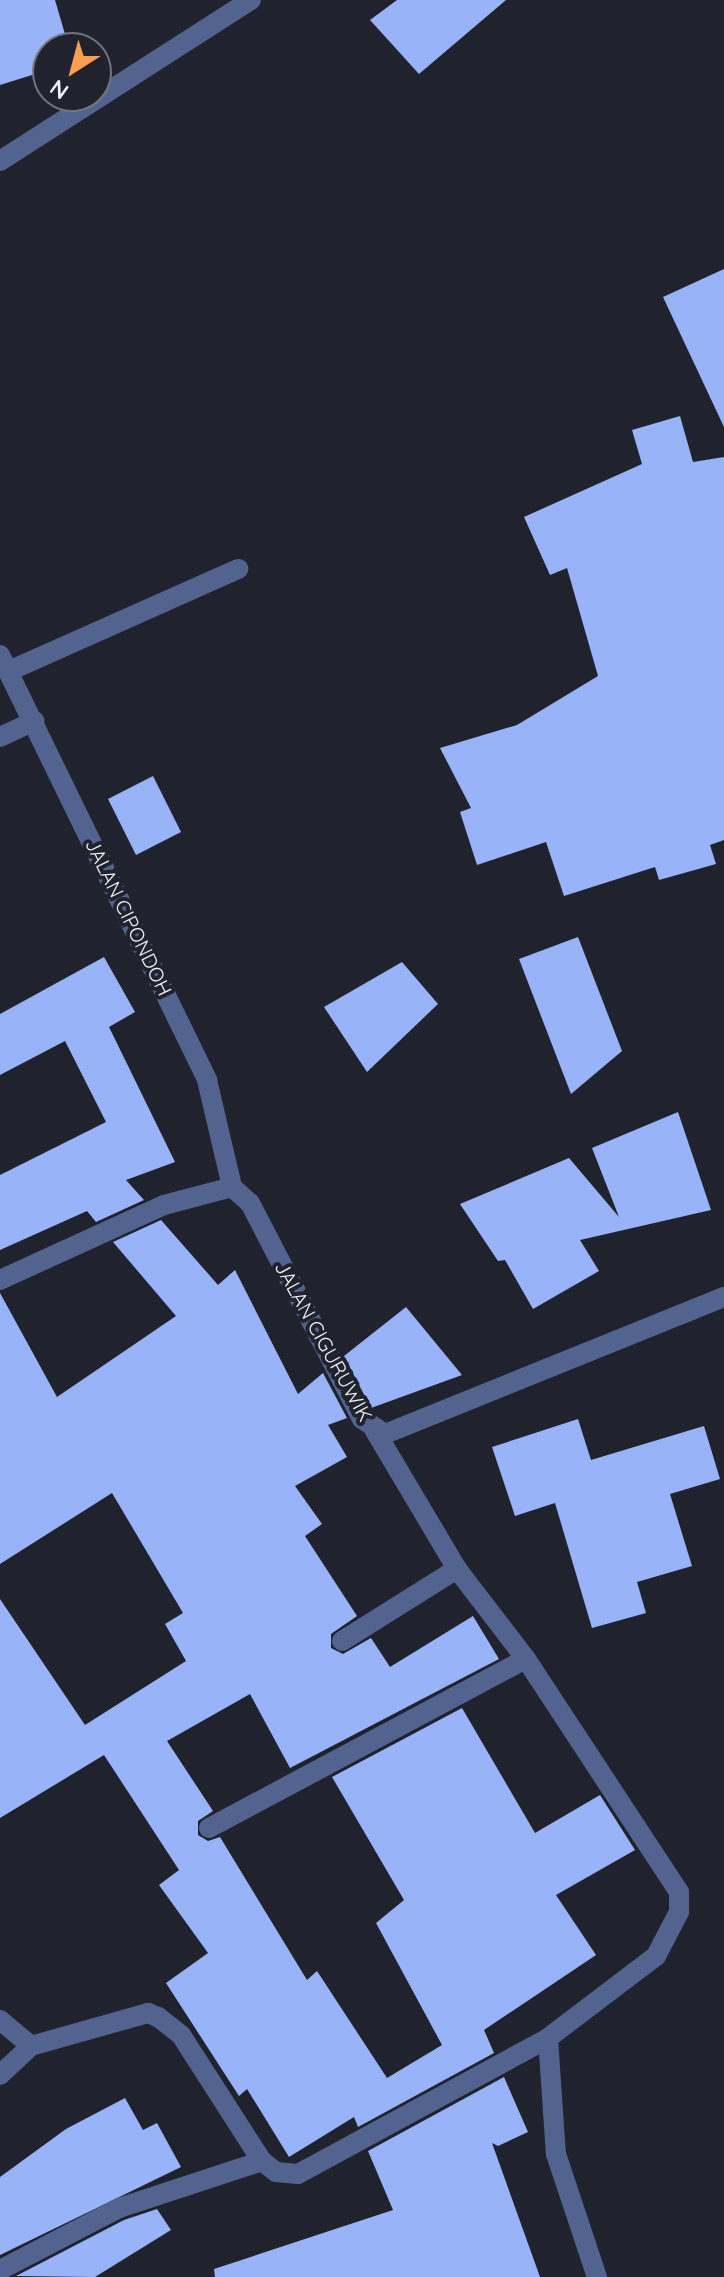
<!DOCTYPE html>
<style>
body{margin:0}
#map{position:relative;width:724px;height:2277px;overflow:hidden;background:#20232d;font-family:Quicksand,sans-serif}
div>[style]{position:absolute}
.building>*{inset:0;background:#99b3f9}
.minor>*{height:20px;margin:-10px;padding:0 10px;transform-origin:10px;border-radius:10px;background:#536390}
span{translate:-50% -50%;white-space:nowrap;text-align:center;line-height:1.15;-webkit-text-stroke:8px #20232d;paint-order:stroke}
.street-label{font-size:20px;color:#eff1f8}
.north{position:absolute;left:32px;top:32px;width:80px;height:80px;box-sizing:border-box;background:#20232d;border:2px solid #73757e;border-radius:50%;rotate:216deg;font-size:22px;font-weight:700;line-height:32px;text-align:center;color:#eff1f8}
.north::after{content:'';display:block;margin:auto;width:28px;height:36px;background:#fb9e50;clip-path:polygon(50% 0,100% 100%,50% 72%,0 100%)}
</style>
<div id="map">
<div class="building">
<div style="clip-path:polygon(0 0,55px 0,69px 48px,48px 48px,48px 70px,0 85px)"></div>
<div style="clip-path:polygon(397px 0,506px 0,419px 74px,370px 20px)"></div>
<div style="clip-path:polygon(724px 269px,724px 427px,663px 297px)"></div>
<div style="clip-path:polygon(680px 416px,693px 462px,724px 457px,724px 840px,710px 845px,716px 864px,659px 880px,655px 867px,564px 896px,546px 842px,477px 865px,460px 812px,471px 808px,440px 748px,517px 725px,598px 676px,567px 568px,550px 575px,524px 517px,642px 464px,632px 430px)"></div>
<div style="clip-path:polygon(153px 776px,181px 832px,136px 855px,108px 799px)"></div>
<div style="clip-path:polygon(578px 937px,622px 1051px,571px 1094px,519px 959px)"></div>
<div style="clip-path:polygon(104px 957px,135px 1012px,109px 1027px,175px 1162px,126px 1180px,144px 1200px,96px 1222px,87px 1211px,0 1250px,0 1175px,106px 1122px,65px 1041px,0 1075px,0 1014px)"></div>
<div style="clip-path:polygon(402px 962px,438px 1004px,367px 1072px,324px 1007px)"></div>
<div style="clip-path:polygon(678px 1112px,711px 1210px,580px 1240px,599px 1271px,533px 1309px,505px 1260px,498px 1261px,460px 1204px,569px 1158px,619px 1217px,592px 1148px)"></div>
<div style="clip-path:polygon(161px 1220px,218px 1285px,235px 1270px,298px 1394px,323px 1373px,347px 1418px,328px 1425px,347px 1457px,295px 1486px,322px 1524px,305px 1536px,357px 1616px,331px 1634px,331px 1648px,343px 1654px,371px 1638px,390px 1667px,473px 1616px,499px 1659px,290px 1768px,250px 1694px,167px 1741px,213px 1811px,198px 1821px,198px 1835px,208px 1841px,220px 1837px,307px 1980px,317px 1971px,387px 2078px,442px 2045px,376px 1923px,404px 1900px,332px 1777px,462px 1708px,535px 1833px,600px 1795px,635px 1850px,556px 1895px,596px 1955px,484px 2030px,494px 2053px,358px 2127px,354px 2117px,289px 2157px,247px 2089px,239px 2096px,166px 1983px,208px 1953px,159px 1885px,179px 1870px,104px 1755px,0 1818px,0 1599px,85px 1725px,186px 1661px,165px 1624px,183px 1613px,112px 1493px,0 1564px,0 1293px,57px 1397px,176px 1316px,113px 1242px)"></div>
<div style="clip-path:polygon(406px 1307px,462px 1375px,371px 1408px,344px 1356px)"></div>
<div style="clip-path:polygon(578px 1419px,591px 1460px,704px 1426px,720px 1479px,670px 1494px,692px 1566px,637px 1582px,646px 1613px,592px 1628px,555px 1503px,515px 1516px,492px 1447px)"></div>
<div style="clip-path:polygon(504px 2077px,528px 2132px,498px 2146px,492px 2143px,540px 2277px,215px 2277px,214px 2269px,393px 2210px,368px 2151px)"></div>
<div style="clip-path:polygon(125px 2098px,143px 2130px,157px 2123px,181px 2167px,0 2255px,0 2177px,66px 2129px)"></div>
<div style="clip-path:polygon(157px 2209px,171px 2230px,95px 2277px,16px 2276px,124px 2220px)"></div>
</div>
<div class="minor">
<div style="left:0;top:161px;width:298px;rotate:-32.7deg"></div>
<div style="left:0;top:655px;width:473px;rotate:64deg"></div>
<div style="left:207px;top:1080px;width:110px;rotate:76.8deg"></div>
<div style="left:9px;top:671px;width:251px;rotate:-24deg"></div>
<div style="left:0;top:737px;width:38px;rotate:-25deg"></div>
<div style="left:0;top:1280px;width:180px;rotate:-24.6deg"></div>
<div style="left:164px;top:1205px;width:70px;rotate:-14.8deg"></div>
<div style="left:232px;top:1187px;width:24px;rotate:42deg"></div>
<div style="left:250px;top:1203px;width:243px;rotate:62.6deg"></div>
<div style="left:362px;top:1419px;width:27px;rotate:33deg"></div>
<div style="left:385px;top:1434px;width:366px;rotate:-22deg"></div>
<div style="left:342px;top:1641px;width:136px;rotate:-32.1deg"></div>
<div style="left:209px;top:1828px;width:359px;rotate:-28.1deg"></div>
<div style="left:0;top:2020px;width:40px;rotate:40deg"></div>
<div style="left:31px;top:2046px;width:122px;rotate:-15.8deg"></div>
<div style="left:148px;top:2013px;width:11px;rotate:22deg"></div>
<div style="left:158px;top:2017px;width:29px;rotate:38deg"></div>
<div style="left:181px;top:2035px;width:150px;rotate:57.3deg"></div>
<div style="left:262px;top:2161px;width:18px;rotate:38deg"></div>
<div style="left:276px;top:2172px;width:22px;rotate:5deg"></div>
<div style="left:298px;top:2174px;width:285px;rotate:-28.5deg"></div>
<div style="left:548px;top:2038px;width:136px;rotate:-37.2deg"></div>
<div style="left:656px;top:1956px;width:50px;rotate:-62.4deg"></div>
<div style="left:679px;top:1912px;width:20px;rotate:-90deg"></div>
<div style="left:679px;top:1892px;width:279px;rotate:-123.3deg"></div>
<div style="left:526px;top:1659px;width:113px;rotate:-127.5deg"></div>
<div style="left:457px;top:1569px;width:161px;rotate:-120.7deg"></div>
<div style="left:548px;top:2038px;width:116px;rotate:86.1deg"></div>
<div style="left:556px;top:2154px;width:130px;rotate:71.6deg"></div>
<div style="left:0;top:2075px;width:42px;rotate:-43.1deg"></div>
<div style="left:0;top:2270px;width:134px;rotate:-27.5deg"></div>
<div style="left:119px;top:2208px;width:151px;rotate:-18.2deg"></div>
</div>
<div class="street-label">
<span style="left:129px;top:917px;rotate:64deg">JALAN CIPONDOH</span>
<span style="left:324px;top:1341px;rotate:61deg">JALAN CIGURUWIK</span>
</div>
<div class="north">N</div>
</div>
